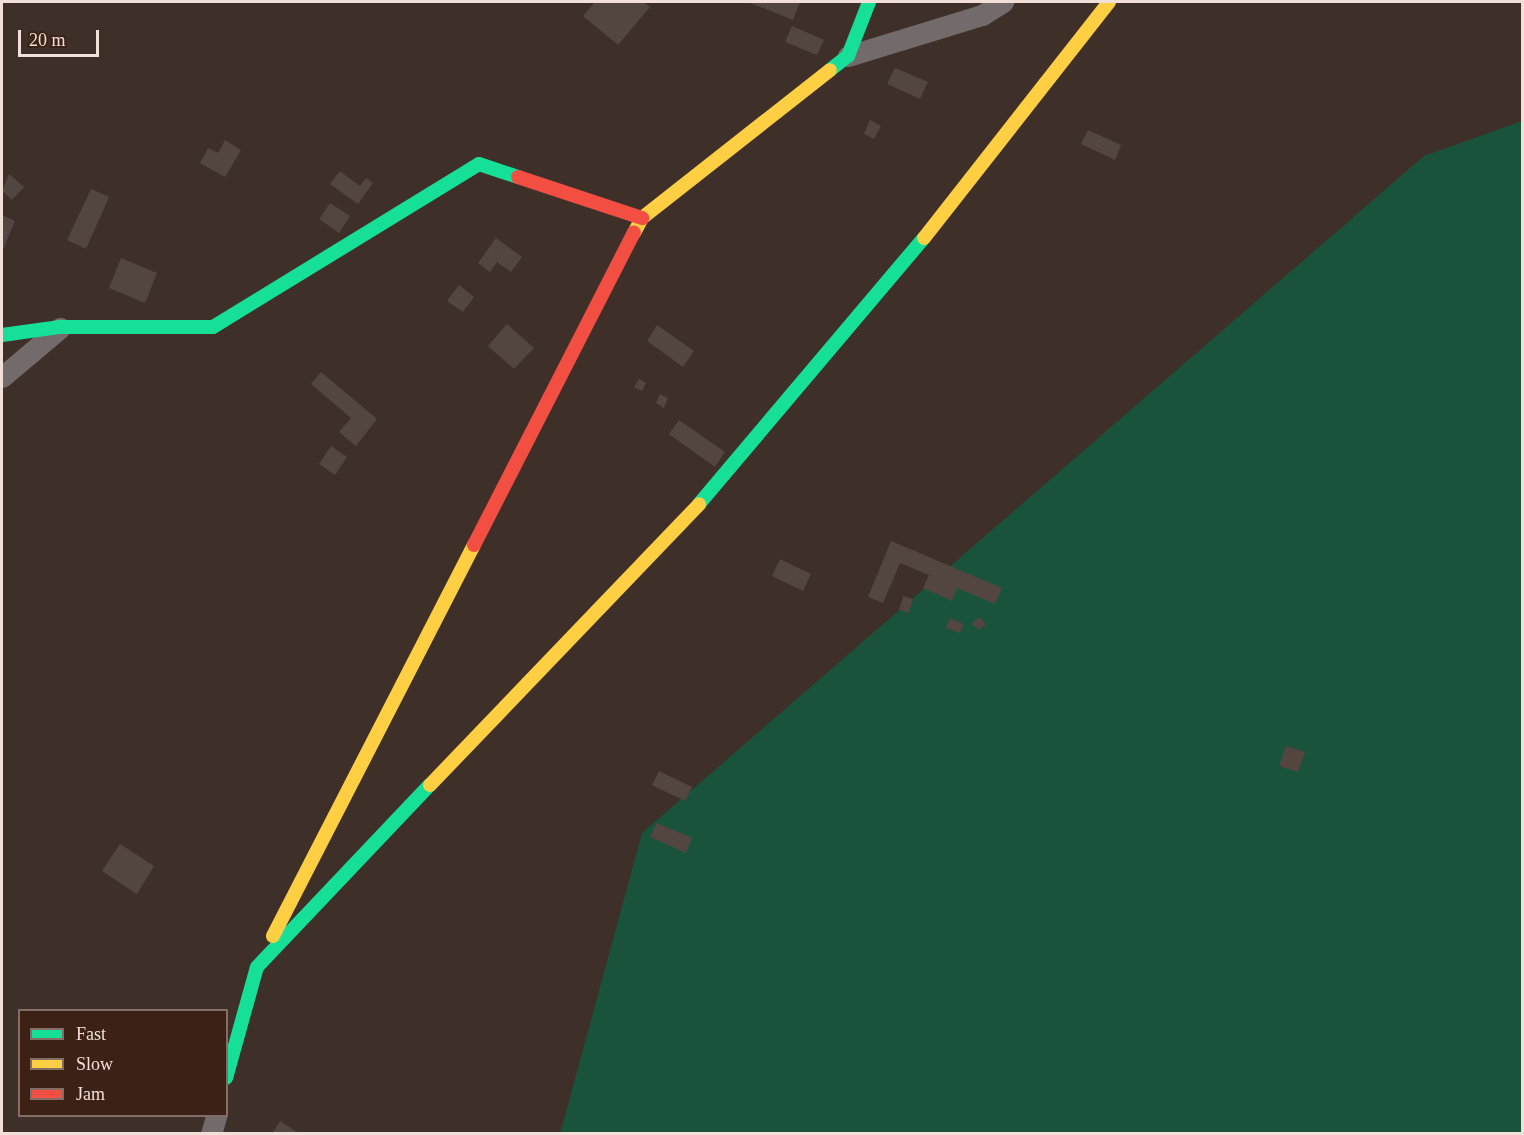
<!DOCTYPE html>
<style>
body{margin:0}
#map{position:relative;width:1524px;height:1135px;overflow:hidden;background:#3f2f29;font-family:Georgia,serif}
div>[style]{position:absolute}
.green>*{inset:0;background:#19533c}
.building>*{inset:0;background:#534641}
.street>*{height:21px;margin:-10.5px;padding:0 10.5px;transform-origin:10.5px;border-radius:10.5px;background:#736b6b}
.fast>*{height:14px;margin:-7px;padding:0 7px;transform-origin:7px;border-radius:7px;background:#16e098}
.slow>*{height:14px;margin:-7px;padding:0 7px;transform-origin:7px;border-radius:7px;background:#ffcf43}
.jam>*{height:14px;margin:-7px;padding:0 7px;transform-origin:7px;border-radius:7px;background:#f24e42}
span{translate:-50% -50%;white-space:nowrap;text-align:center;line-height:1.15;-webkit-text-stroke:5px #3c2117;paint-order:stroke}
.frame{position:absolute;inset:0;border:3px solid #f1dfd8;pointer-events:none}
.legend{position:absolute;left:18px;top:1009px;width:210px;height:108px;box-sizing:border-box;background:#3c2117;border:2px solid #846d64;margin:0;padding:8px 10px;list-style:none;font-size:18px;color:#f1dfd8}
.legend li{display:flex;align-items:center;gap:12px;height:30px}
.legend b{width:30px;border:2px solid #846d64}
.scale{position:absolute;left:18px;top:30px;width:81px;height:27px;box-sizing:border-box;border:3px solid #f1dfd8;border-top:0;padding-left:8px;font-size:18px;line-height:21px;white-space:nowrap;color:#f1dfd8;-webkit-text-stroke:4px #3c2117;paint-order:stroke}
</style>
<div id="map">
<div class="green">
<div style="clip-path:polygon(1522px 121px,1522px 1133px,560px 1134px,642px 833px,1424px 156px)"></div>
</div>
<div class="building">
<div style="clip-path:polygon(595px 2px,643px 2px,650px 7px,618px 45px,583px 16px)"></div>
<div style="clip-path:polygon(748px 2px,800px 2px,793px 20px)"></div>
<div style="clip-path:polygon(792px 26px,824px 40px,817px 55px,785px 42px)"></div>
<div style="clip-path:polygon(895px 68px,928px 82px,920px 99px,887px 84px)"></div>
<div style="clip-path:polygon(870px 120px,881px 126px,874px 139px,864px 134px)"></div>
<div style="clip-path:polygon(1088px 130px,1121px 145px,1115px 160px,1081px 144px)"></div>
<div style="clip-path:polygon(225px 140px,241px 150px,225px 177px,200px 163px,208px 148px,218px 153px)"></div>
<div style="clip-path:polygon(340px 171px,360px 186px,366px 178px,373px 183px,358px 204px,330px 184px)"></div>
<div style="clip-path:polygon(9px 174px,24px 187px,12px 200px,2px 191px)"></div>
<div style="clip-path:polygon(91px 189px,109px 197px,86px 249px,67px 240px)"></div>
<div style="clip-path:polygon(330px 203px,350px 216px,339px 233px,319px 219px)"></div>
<div style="clip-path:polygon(2px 215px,15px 221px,2px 252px)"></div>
<div style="clip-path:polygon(496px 238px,522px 257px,511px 272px,497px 262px,490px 272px,478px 263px)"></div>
<div style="clip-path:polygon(121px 258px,157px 273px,145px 303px,109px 288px)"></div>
<div style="clip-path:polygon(459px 285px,474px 297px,463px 312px,447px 301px)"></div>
<div style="clip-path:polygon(507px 324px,534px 348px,514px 369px,488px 346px)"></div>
<div style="clip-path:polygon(657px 325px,694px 351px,683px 367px,647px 341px)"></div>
<div style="clip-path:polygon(321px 372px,377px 419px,356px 446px,339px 432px,351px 418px,311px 384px)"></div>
<div style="clip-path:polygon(639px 379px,646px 383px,642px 391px,634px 387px)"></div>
<div style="clip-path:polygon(660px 394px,668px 398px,664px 408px,656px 403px)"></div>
<div style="clip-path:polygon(679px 420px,725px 452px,715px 467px,669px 434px)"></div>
<div style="clip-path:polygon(331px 446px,347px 457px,335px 475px,319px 464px)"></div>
<div style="clip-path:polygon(891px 541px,1002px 588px,995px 604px,957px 588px,952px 601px,923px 588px,929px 575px,900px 563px,883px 603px,868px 597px)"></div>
<div style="clip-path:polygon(780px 559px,811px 574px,803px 591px,772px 576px)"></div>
<div style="clip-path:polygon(903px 596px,913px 599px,909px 613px,899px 610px)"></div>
<div style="clip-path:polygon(979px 617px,986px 624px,979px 630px,972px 624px)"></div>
<div style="clip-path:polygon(950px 618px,964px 624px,960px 633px,946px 628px)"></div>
<div style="clip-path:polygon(1286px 746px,1305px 752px,1298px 772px,1279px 766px)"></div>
<div style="clip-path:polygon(659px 771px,692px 787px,685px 801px,652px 785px)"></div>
<div style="clip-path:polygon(657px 823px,692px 838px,686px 853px,650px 837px)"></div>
<div style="clip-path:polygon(120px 844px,154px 866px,137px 894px,102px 871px)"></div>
<div style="clip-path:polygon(280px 1121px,300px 1134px,272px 1134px)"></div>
</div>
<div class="street">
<div style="left:848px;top:56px;width:140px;rotate:-17deg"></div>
<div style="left:982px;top:15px;width:25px;rotate:-32deg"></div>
<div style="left:2px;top:377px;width:76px;rotate:-40.2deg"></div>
<div style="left:211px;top:1134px;width:19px;rotate:-74deg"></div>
</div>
<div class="fast">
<div style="left:830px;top:70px;width:23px;rotate:-38deg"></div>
<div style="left:848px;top:56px;width:58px;rotate:-68.7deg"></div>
<div style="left:2px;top:335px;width:59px;rotate:-7.9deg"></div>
<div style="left:60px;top:327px;width:153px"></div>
<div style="left:213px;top:327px;width:312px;rotate:-31.5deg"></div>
<div style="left:479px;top:164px;width:41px;rotate:18.4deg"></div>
<div style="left:699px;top:504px;width:348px;rotate:-49.8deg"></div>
<div style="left:226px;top:1078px;width:115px;rotate:-74.4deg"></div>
<div style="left:257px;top:967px;width:251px;rotate:-46.5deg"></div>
</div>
<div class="slow">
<div style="left:634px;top:233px;width:17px;rotate:-62deg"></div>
<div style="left:642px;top:218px;width:239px;rotate:-38.2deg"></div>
<div style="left:924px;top:238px;width:300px;rotate:-51.9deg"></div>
<div style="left:430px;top:785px;width:389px;rotate:-46.2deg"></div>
<div style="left:273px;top:936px;width:440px;rotate:-62.8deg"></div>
</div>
<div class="jam">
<div style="left:518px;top:177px;width:131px;rotate:18.3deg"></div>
<div style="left:474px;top:545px;width:351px;rotate:-62.9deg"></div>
</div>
<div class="frame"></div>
<ul class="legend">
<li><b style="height:8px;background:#16e098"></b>Fast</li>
<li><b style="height:8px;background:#ffcf43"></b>Slow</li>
<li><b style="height:8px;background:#f24e42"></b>Jam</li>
</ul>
<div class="scale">20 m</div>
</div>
